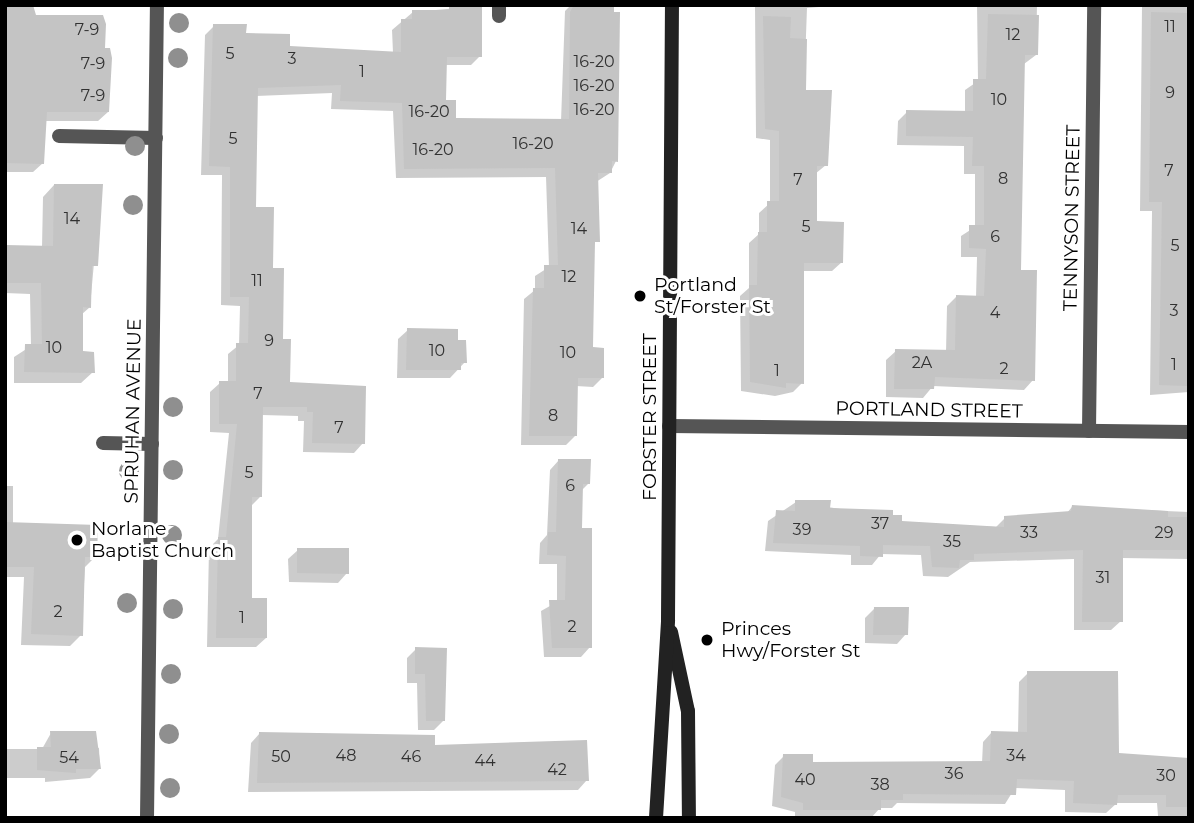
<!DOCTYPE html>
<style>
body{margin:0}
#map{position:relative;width:1194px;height:823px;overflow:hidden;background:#fff;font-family:Montserrat,sans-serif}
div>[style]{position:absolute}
.shadow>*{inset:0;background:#0003}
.building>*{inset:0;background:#c4c4c4}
.lane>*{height:14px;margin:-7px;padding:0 7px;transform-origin:7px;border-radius:7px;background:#555}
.street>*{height:14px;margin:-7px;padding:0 7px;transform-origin:7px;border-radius:7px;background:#555}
.secondary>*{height:14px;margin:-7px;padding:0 7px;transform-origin:7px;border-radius:7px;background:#222}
.trees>*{width:20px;height:20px;margin:-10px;border-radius:50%;background:#8f8f8f}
.dots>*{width:19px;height:19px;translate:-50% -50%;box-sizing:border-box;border:4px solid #fff;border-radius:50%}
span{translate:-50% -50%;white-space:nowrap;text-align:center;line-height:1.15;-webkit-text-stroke:6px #fff;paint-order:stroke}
.number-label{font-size:16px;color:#313131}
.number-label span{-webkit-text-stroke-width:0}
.street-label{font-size:19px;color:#000}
.poi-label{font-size:19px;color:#000}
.left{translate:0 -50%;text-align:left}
.frame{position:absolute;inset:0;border:7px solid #000;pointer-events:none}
</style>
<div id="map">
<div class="shadow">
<div style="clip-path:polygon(5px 5px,34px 16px,108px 112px,98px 121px,45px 121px,43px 163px,33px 172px,5px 172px)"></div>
<div style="clip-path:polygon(571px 5px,613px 5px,616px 161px,610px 173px,596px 182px,591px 349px,602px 378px,593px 387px,576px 386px,575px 436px,566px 445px,521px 445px,524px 299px,535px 290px,535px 276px,549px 267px,546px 177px,396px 178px,393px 111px,331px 109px,332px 93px,256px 96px,255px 209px,271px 270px,288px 383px,363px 443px,354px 453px,303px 452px,304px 421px,298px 421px,298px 416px,262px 415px,260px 497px,250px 507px,250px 600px,266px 638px,256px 647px,207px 647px,209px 548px,218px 539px,229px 433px,210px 432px,210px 392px,220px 383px,228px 383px,228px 354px,239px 345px,240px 306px,221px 305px,222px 175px,201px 175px,205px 35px,214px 26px,288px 48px,393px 53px,392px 30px,413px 12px,481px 6px,480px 56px,471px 65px,445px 65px,445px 102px,454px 119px,561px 121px,565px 11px)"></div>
<div style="clip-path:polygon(745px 5px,843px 5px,807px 8px,804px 91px,826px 165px,815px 174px,815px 223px,842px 262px,832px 271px,802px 271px,802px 383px,793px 392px,775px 396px,741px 391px,740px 296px,749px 288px,749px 243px,759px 234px,759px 213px,770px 203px,770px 140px,756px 138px,755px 7px)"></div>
<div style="clip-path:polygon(977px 5px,1037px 5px,1036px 55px,1024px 64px,1019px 272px,1033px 380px,1024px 390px,933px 386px,923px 398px,886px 397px,886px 360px,896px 351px,946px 352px,947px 306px,956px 297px,976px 297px,977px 257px,961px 257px,961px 236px,975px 227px,975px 174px,964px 174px,964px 146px,897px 145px,898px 121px,907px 112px,965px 113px,965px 90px,978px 81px)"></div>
<div style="clip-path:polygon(1142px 5px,1189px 5px,1189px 392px,1150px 395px,1152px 211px,1140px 211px)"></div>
<div style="clip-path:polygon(54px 185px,101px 186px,90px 307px,81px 315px,82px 353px,93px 372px,81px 383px,14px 383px,14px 357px,31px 346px,30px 294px,5px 293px,5px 247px,42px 247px,43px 197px)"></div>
<div style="clip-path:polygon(408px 330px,456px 342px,465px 362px,450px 378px,397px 378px,398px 339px)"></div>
<div style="clip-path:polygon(559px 460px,589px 483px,581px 491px,580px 529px,590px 647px,581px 657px,544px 657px,541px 611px,557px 602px,557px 564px,539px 564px,540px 543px,547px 535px,550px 470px)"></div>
<div style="clip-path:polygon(5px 486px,13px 486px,13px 524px,96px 556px,85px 567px,81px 635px,70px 646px,21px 645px,24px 577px,5px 577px)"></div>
<div style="clip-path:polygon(796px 502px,891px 517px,900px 522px,996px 527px,1005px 518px,1066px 514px,1072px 507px,1189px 512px,1189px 559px,1121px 558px,1121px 621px,1111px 630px,1074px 630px,1074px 559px,970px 562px,948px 577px,923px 576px,921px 555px,881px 554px,872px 565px,851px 565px,851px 555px,765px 551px,768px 521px)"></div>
<div style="clip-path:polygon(298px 550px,347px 573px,338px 583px,289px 582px,288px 559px)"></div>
<div style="clip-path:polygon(875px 608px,906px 634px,897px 644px,865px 643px,865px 618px)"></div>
<div style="clip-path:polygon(416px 649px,444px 720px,434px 730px,418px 730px,417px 683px,407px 683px,407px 658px)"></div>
<div style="clip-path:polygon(1028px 673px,1118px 754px,1189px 760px,1189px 816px,1158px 816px,1157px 803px,1117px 803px,1106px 813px,1065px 812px,1065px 790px,1015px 788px,1005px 804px,897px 803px,892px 808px,880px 808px,871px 818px,795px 818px,795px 812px,772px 806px,775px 765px,784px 756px,812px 763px,982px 763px,983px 742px,992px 732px,1018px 733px,1019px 682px)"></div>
<div style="clip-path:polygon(51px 733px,99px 748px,100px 768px,90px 778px,45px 782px,45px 778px,5px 778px,5px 749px,42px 749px)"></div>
<div style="clip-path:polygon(260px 733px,433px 747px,587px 780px,578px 790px,248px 792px,251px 743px)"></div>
</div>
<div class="building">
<div style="clip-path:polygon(5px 5px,33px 5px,36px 15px,103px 15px,106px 24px,105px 48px,110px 48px,112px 58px,109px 112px,47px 112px,44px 164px,5px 163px)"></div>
<div style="clip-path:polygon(449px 5px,482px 5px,482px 57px,447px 57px,446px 100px,456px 100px,456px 118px,569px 119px,570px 12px,574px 5px,614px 5px,614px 12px,620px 12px,618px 162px,612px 161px,612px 173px,598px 173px,600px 242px,595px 242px,593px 347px,604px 348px,604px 378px,578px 378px,577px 436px,529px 436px,533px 288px,544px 288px,544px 265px,558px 265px,555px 168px,404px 169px,402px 103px,340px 101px,341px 85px,258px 88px,256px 207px,274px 207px,273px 268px,284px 268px,283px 339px,291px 339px,290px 382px,366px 386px,365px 444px,312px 443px,313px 412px,307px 412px,307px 407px,263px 407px,262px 497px,252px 497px,252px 598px,267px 598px,267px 638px,216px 638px,218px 537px,226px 537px,237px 424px,219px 424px,219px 381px,236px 381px,236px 343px,248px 343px,249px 297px,230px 297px,230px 167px,209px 166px,213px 24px,247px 24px,246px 33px,290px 34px,290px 46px,401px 52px,401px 19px,412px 19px,412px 10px,449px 10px)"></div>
<div style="clip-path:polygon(1151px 12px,1189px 13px,1189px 386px,1159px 385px,1162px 202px,1149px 202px)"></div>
<div style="clip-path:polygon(988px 14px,1039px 15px,1038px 55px,1025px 55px,1021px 270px,1037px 270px,1035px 381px,935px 377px,934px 389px,894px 389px,895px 349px,955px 350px,956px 295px,984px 296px,986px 249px,969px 248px,969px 225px,984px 225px,984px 166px,972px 166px,973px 137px,906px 136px,906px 110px,973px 111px,973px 79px,986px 79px)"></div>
<div style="clip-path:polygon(763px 16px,791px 17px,790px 38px,807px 39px,806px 90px,832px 90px,828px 166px,817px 166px,817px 221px,844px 222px,843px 263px,804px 263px,804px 384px,786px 383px,786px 388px,750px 382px,749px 285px,757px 285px,758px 232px,767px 232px,767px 201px,779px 201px,779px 131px,765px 129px)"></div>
<div style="clip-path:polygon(54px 184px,103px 184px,98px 266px,92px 266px,91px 308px,83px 307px,83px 351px,94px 352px,95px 373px,24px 372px,25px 344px,42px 344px,41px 283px,5px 283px,5px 245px,53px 246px)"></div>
<div style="clip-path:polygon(407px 328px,458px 329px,458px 340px,466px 340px,467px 363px,461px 363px,461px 370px,406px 370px)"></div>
<div style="clip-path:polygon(558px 459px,591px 459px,590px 484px,583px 484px,582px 528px,592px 528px,592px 648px,552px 648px,549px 600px,565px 600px,566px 556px,547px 555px,548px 532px,556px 532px)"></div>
<div style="clip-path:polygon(795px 500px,831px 500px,830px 508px,893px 510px,893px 515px,902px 515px,902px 521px,1004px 527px,1004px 516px,1071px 511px,1072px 505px,1168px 511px,1168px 517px,1187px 517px,1187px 550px,1123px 550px,1123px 622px,1082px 622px,1083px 550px,974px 554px,974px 560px,960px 560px,959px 568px,932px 567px,930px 546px,883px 545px,883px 557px,860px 556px,860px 546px,773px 543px,776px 510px,795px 511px)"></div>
<div style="clip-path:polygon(5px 522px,98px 525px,97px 557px,85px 557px,83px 636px,31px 634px,34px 567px,5px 567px)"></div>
<div style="clip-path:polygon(297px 548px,349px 548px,349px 574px,297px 573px)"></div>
<div style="clip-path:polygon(874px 607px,909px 607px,908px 635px,873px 635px)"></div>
<div style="clip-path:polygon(415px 647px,447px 648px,445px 721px,426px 721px,425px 674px,415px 674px)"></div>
<div style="clip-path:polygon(1027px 671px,1118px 671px,1119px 753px,1189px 758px,1189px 807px,1166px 807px,1166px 795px,1118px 795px,1117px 805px,1073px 803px,1074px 781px,1017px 779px,1016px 795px,903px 794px,903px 800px,881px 800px,881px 810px,803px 810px,803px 803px,781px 797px,783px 754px,813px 754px,813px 762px,990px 761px,991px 731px,1027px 732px)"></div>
<div style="clip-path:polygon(50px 731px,96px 731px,101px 769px,76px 769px,76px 773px,37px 770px,37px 747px,51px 747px)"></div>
<div style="clip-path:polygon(259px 732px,435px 735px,435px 745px,587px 740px,589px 781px,257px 783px)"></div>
</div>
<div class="lane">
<div style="left:499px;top:16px;width:11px;rotate:-90deg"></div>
<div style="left:59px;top:136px;width:97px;rotate:1.2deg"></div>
<div style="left:103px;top:443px;width:49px;rotate:1.2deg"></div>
</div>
<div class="street">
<div style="left:669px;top:426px;width:520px;rotate:0.66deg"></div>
<div style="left:1089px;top:431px;width:426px;rotate:-89.3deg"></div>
<div style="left:147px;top:818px;width:813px;rotate:-89.3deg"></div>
</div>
<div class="secondary">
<div style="left:671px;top:632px;width:81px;rotate:77.9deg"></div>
<div style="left:688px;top:711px;width:107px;rotate:89.5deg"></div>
<div style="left:656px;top:818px;width:198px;rotate:-86.5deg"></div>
<div style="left:668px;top:620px;width:615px;rotate:-89.63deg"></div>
</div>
<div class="trees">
<div style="left:179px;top:23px"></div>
<div style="left:178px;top:58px"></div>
<div style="left:135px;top:146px"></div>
<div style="left:133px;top:205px"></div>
<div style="left:173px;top:407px"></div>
<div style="left:173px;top:470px"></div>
<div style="left:129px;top:471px"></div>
<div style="left:172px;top:535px"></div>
<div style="left:127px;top:603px"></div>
<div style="left:173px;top:609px"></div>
<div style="left:171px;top:674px"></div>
<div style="left:169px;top:734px"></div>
<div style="left:170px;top:788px"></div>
</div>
<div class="dots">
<div style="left:640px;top:296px;background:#000"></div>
<div style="left:77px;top:540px;background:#000"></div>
<div style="left:707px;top:640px;background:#000"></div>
</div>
<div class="number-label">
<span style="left:1170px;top:27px">11</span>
<span style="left:87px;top:30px">7-9</span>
<span style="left:1013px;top:35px">12</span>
<span style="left:230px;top:54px">5</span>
<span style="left:292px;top:59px">3</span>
<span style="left:594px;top:62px">16-20</span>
<span style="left:93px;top:64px">7-9</span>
<span style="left:362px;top:72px">1</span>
<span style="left:594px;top:86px">16-20</span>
<span style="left:1170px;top:93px">9</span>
<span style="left:93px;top:96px">7-9</span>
<span style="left:999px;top:100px">10</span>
<span style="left:594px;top:110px">16-20</span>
<span style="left:429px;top:112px">16-20</span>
<span style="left:233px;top:139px">5</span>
<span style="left:533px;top:144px">16-20</span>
<span style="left:433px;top:150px">16-20</span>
<span style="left:1169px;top:171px">7</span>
<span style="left:1003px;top:179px">8</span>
<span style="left:798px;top:180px">7</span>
<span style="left:72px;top:219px">14</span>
<span style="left:806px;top:227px">5</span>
<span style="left:579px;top:229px">14</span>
<span style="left:995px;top:237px">6</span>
<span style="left:1175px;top:246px">5</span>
<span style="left:569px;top:277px">12</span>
<span style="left:257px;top:281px">11</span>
<span style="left:1174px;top:311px">3</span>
<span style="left:995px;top:313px">4</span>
<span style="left:269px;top:341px">9</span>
<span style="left:54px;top:348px">10</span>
<span style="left:437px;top:351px">10</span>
<span style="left:568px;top:353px">10</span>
<span style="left:922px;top:363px">2A</span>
<span style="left:1174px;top:365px">1</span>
<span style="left:1004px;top:369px">2</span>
<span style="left:777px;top:371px">1</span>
<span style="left:258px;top:394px">7</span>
<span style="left:553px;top:416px">8</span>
<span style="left:339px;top:428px">7</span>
<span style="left:249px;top:473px">5</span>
<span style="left:570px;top:486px">6</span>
<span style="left:880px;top:524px">37</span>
<span style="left:802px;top:530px">39</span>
<span style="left:1029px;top:533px">33</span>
<span style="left:1164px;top:533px">29</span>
<span style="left:952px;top:542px">35</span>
<span style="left:1103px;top:578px">31</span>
<span style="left:58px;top:612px">2</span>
<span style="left:242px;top:618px">1</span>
<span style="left:572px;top:627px">2</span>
<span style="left:346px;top:756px">48</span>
<span style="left:1016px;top:756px">34</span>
<span style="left:281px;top:757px">50</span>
<span style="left:411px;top:757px">46</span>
<span style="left:69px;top:758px">54</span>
<span style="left:485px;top:761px">44</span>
<span style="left:557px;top:770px">42</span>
<span style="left:954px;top:774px">36</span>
<span style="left:1166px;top:776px">30</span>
<span style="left:805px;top:780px">40</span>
<span style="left:880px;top:785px">38</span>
</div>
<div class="street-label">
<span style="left:1072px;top:218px;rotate:-89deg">TENNYSON STREET</span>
<span style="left:929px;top:410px;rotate:1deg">PORTLAND STREET</span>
<span style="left:133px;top:411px;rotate:-89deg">SPRUHAN AVENUE</span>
<span style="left:650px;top:417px;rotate:-90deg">FORSTER STREET</span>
</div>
<div class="poi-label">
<span class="left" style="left:654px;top:296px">Portland<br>St/Forster St</span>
<span class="left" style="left:91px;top:540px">Norlane<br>Baptist Church</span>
<span class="left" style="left:721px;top:640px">Princes<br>Hwy/Forster St</span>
</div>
<div class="frame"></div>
</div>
